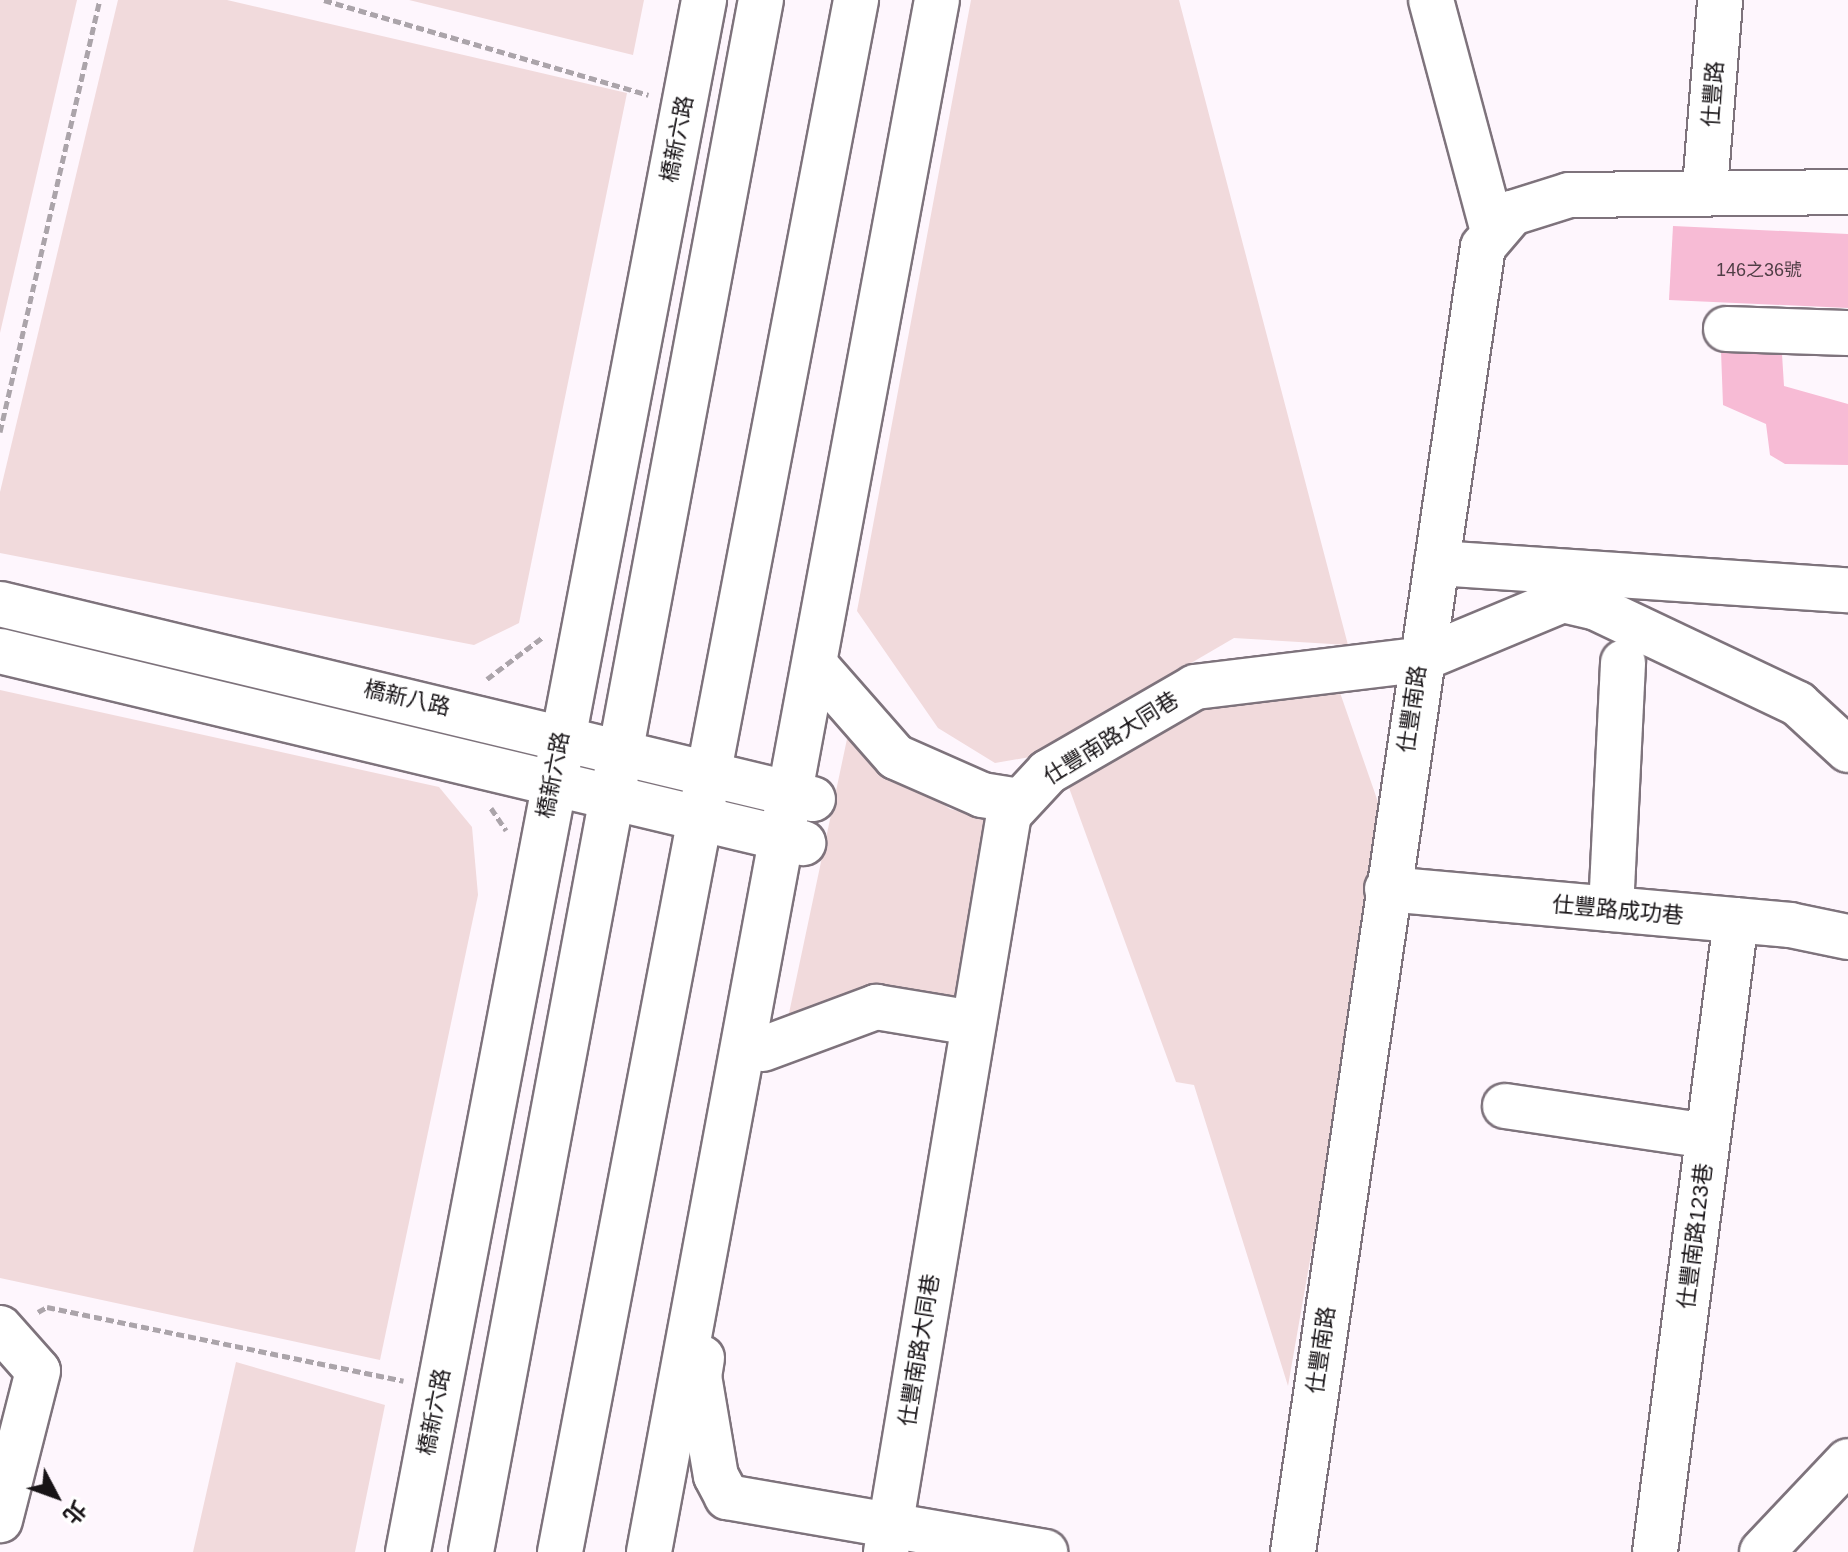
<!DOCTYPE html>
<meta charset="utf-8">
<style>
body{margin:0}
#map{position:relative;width:1848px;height:1552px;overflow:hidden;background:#fef6fd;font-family:Helvetica,"Noto Sans TC",sans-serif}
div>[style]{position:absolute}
.green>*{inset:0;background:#f1dadc}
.building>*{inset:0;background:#f7bbd5}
.path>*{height:5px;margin-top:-2.5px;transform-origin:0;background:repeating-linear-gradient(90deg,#aba4aa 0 8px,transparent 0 12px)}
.roads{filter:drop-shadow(2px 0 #7e737c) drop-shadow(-2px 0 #7e737c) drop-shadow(0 2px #7e737c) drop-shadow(0 -2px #7e737c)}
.minor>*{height:44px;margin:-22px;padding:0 22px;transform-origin:22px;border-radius:22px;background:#fff}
span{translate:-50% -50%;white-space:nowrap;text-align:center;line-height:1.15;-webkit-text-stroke:7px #fff;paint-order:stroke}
.number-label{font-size:18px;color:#503e46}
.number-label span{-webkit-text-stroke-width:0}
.street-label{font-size:22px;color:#181417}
.north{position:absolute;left:16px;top:1456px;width:80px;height:80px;-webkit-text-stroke:6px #fff;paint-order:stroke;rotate:131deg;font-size:22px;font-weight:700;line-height:32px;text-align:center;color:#181417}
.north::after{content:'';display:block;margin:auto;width:28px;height:36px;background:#181417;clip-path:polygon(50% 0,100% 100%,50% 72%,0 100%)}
</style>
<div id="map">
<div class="green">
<div style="clip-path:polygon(0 0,77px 0,0 333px)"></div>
<div style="clip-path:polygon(118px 0,227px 0,627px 93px,519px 623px,474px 645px,0 553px,0 492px)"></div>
<div style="clip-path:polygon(409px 0,644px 0,633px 55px)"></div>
<div style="clip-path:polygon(971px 0,1179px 0,1348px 645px,1234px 638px,1030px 757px,995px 763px,938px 728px,857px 611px)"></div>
<div style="clip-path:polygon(1337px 684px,1386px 825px,1288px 1386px,1194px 1085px,1176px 1082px,1068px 785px,1212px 701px)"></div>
<div style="clip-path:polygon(0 690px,439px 787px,472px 827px,478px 895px,380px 1360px,0 1278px)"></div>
<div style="clip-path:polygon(847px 739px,950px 809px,996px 820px,962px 1002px,881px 985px,788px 1018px)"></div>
<div style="clip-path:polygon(236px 1362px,385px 1405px,355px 1552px,193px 1552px)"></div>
</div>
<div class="building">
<div style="clip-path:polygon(1673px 226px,1848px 234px,1848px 308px,1669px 300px)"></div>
<div style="clip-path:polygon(1721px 351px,1782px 354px,1784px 386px,1848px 404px,1848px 465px,1785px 464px,1770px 455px,1766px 424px,1723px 405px)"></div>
</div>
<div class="path">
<div style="left:324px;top:0;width:338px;rotate:16.3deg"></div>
<div style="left:0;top:432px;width:443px;rotate:-77deg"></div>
<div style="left:487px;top:679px;width:70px;rotate:-36.9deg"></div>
<div style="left:491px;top:808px;width:27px;rotate:56deg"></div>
<div style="left:38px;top:1312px;width:10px;rotate:-29deg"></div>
<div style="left:47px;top:1307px;width:364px;rotate:11.7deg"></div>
</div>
<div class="roads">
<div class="minor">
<div style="left:1431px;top:0;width:239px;rotate:75deg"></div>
<div style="left:1705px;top:188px;width:189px;rotate:-85.4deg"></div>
<div style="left:1726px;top:329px;width:122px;rotate:1.9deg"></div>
<div style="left:1437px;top:563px;width:412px;rotate:3.8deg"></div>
<div style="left:0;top:604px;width:836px;rotate:13.49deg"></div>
<div style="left:0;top:651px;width:826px;rotate:13.45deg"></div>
<div style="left:816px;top:666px;width:121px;rotate:48.7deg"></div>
<div style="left:896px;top:757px;width:94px;rotate:23.8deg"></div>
<div style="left:982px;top:795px;width:38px;rotate:9deg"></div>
<div style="left:1387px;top:889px;width:405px;rotate:5.1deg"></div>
<div style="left:1790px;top:925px;width:59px;rotate:11.7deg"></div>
<div style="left:1611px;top:909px;width:247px;rotate:-87.2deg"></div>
<div style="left:763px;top:1049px;width:121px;rotate:-20.4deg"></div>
<div style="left:876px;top:1007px;width:98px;rotate:9.4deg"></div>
<div style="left:1505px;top:1106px;width:205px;rotate:8.4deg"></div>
<div style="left:0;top:1328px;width:57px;rotate:48.5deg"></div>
<div style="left:38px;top:1371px;width:154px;rotate:104.3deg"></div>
<div style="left:702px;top:1358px;width:18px;rotate:99deg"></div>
<div style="left:699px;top:1376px;width:101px;rotate:80.4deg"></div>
<div style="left:716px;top:1476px;width:24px;rotate:62deg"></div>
<div style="left:727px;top:1497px;width:323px;rotate:9.8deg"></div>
<div style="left:408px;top:1552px;width:1580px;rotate:-79.2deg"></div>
<div style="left:471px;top:1552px;width:1579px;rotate:-79.42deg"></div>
<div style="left:560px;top:1552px;width:1580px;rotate:-79.2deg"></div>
<div style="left:649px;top:1552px;width:1578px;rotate:-79.49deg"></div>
<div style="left:886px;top:1552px;width:748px;rotate:-80.54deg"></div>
<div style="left:1009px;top:814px;width:57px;rotate:-47.1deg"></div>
<div style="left:1048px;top:772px;width:170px;rotate:-30deg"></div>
<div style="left:1195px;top:687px;width:226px;rotate:-6.9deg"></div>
<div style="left:1419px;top:660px;width:156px;rotate:-22.6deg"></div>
<div style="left:1563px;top:600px;width:32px;rotate:13deg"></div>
<div style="left:1594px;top:607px;width:226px;rotate:25.4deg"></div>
<div style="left:1798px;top:704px;width:68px;rotate:42.6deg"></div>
<div style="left:1293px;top:1552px;width:1319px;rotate:-81.72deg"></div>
<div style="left:1483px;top:247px;width:45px;rotate:-49.5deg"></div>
<div style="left:1512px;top:213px;width:60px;rotate:-17.5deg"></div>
<div style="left:1569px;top:195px;width:279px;rotate:-0.6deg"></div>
<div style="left:1655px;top:1552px;width:637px;rotate:-82.7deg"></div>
<div style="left:1762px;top:1552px;width:125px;rotate:-46.6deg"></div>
</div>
</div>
<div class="number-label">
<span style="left:1759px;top:270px">146之36號</span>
</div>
<div class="street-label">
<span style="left:1713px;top:94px;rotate:-86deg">仕豐路</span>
<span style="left:677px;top:139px;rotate:-79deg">橋新六路</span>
<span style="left:407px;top:698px;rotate:13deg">橋新八路</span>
<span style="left:1412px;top:709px;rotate:-82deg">仕豐南路</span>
<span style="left:1111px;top:738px;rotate:-32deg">仕豐南路大同巷</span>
<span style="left:553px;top:775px;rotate:-79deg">橋新六路</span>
<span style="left:1618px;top:910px;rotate:5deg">仕豐路成功巷</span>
<span style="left:1695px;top:1236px;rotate:-83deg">仕豐南路123巷</span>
<span style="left:919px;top:1350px;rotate:-81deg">仕豐南路大同巷</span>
<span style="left:1321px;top:1350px;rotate:-82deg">仕豐南路</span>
<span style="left:434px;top:1412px;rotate:-79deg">橋新六路</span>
</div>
<div class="north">北</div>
</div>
